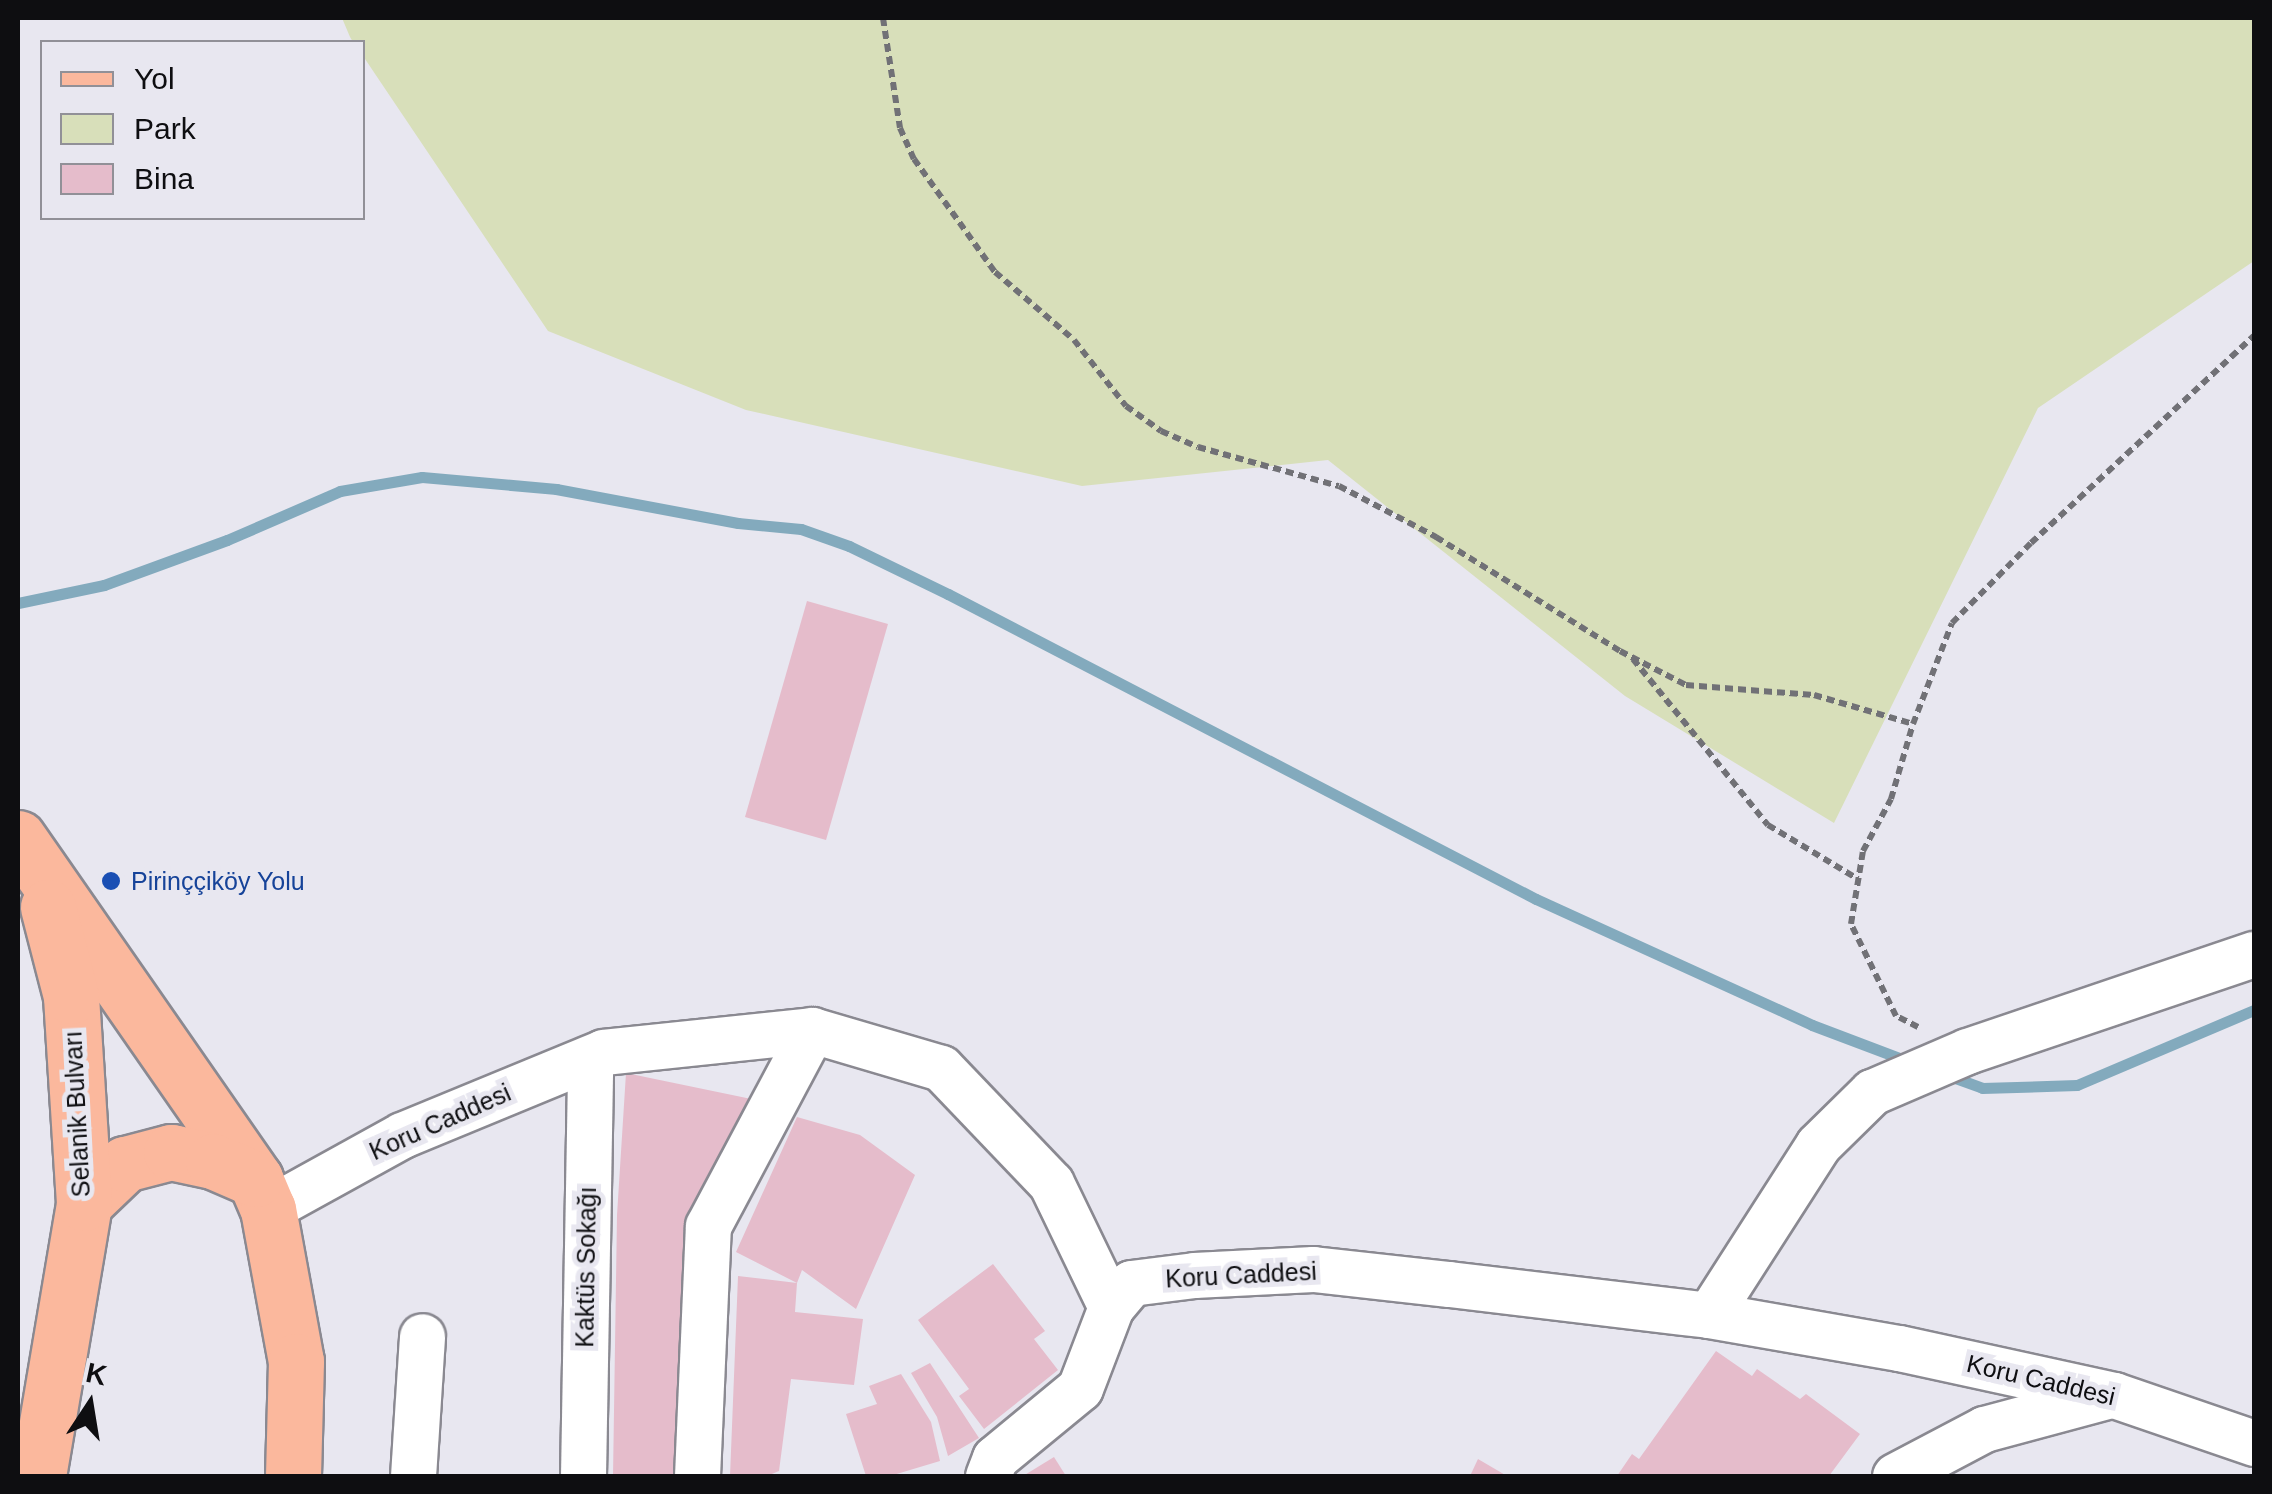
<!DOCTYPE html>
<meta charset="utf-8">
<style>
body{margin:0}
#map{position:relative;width:2272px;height:1494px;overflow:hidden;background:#e8e7f0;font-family:Arial,sans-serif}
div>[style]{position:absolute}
.green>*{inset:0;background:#d8dfba}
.stream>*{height:11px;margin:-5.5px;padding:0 5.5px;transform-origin:5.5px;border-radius:5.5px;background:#83aabd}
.building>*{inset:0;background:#e5bccb}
.path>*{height:6px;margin-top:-3px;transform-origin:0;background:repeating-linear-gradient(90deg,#717176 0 8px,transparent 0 13px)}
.roads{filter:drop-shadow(2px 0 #8a8991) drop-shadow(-2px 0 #8a8991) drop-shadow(0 2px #8a8991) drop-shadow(0 -2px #8a8991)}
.minor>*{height:45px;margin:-22.5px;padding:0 22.5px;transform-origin:22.5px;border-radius:22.5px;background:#fff}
.major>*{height:55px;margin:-27.5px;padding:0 27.5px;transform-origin:27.5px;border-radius:27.5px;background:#fbb89d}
.dots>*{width:28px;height:28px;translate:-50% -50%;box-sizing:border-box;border:5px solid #e8e7f0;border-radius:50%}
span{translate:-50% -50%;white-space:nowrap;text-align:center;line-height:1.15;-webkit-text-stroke:10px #e8e7f0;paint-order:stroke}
.transit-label{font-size:25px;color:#164399}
.left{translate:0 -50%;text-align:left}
.street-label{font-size:25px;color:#0e0e11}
.frame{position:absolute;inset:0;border:20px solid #0e0e11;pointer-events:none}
.legend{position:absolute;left:40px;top:40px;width:325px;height:180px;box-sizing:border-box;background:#e8e7f0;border:2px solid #919097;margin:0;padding:12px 18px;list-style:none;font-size:30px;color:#0e0e11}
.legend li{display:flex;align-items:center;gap:20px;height:50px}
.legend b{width:50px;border:2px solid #919097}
.north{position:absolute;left:40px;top:1354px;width:100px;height:100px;-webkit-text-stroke:8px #e8e7f0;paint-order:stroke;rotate:12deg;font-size:28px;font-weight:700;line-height:40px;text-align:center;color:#0e0e11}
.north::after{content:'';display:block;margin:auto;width:35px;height:45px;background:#0e0e11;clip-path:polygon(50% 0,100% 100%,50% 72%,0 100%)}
</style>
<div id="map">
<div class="green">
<div style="clip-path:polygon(342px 18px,2254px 18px,2254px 261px,2038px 408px,1834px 823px,1625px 696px,1328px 460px,1082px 486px,746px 410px,548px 331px,363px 56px,362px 42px,353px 42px,350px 37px)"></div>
</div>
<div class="stream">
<div style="left:18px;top:603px;width:88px;rotate:-11.8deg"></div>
<div style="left:104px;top:585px;width:131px;rotate:-20.1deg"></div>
<div style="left:227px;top:540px;width:123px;rotate:-23.4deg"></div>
<div style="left:340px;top:491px;width:83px;rotate:-9.7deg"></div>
<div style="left:422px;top:477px;width:135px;rotate:5.1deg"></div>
<div style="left:556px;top:489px;width:185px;rotate:10.6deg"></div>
<div style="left:738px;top:523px;width:63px;rotate:5.4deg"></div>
<div style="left:801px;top:529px;width:51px;rotate:19.5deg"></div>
<div style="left:849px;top:546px;width:110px;rotate:25.9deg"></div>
<div style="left:948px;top:594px;width:662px;rotate:27.42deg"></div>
<div style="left:1536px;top:899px;width:303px;rotate:24.5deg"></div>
<div style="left:1812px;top:1025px;width:105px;rotate:20.7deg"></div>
<div style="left:1947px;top:1075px;width:37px;rotate:20deg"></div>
<div style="left:1982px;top:1088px;width:95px;rotate:-1.8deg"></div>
<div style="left:2077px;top:1085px;width:192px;rotate:-23deg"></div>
</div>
<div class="building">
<div style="clip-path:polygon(807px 601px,888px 624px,826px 840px,745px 817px)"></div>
<div style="clip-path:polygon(626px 1073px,761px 1101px,702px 1226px,691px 1476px,613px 1476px,617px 1215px)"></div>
<div style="clip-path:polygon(797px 1117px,860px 1135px,915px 1175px,856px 1309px,802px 1270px,797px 1283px,795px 1312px,863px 1319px,854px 1385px,791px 1379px,779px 1471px,767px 1476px,730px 1476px,738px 1276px,797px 1283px,736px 1252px)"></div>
<div style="clip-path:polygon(993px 1264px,1045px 1331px,1034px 1339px,1058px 1370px,984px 1429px,959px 1396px,969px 1389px,918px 1320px)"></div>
<div style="clip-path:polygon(1716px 1351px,1752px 1376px,1757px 1369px,1800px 1399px,1806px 1394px,1860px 1434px,1829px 1476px,1617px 1476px,1632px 1454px,1639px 1459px)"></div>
<div style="clip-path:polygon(930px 1363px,979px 1438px,948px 1456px,937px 1417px,911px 1373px)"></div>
<div style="clip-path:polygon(901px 1374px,931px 1422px,940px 1461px,890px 1476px,866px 1476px,846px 1414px,877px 1404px,869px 1386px)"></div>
<div style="clip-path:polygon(1054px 1457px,1066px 1476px,1023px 1476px)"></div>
<div style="clip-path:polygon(1478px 1459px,1507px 1476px,1470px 1476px)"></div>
</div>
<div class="path">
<div style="left:883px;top:18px;width:111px;rotate:81.2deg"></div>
<div style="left:900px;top:128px;width:34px;rotate:66deg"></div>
<div style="left:914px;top:159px;width:139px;rotate:54.4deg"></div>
<div style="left:995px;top:272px;width:104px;rotate:40.7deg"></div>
<div style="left:1074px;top:340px;width:84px;rotate:51.8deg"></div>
<div style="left:1126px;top:406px;width:43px;rotate:35.5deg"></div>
<div style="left:1161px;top:431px;width:40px;rotate:23.4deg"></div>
<div style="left:1198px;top:447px;width:146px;rotate:15.5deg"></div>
<div style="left:1339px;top:486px;width:110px;rotate:27.7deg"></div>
<div style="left:1436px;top:537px;width:216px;rotate:31.8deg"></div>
<div style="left:1620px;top:651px;width:74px;rotate:27.3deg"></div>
<div style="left:1686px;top:685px;width:128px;rotate:4.5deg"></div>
<div style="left:1814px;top:695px;width:103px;rotate:16.3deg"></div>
<div style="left:1633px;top:659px;width:214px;rotate:50.9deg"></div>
<div style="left:1768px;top:825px;width:105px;rotate:31deg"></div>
<div style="left:1918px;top:1027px;width:25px;rotate:-153deg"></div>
<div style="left:1896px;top:1016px;width:102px;rotate:-116.1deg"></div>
<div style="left:1851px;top:924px;width:74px;rotate:-80.7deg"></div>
<div style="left:1863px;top:851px;width:59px;rotate:-61.7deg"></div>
<div style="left:1891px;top:799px;width:78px;rotate:-73.7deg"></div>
<div style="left:1913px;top:724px;width:108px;rotate:-68.9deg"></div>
<div style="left:1952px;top:623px;width:112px;rotate:-45.4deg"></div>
<div style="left:2031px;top:543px;width:304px;rotate:-42.9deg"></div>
</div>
<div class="roads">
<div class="minor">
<div style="left:268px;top:1209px;width:153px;rotate:-28.9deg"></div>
<div style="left:402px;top:1135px;width:217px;rotate:-22.4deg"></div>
<div style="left:603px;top:1052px;width:210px;rotate:-6deg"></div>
<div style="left:812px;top:1030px;width:134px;rotate:16.4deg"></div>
<div style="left:941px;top:1068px;width:159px;rotate:46.3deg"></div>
<div style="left:1051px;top:1183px;width:138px;rotate:64.2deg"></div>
<div style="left:1111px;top:1307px;width:31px;rotate:-50deg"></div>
<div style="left:1131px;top:1283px;width:64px;rotate:-7.2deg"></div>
<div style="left:1194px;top:1275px;width:119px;rotate:-2.9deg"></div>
<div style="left:1313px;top:1269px;width:137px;rotate:6.3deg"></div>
<div style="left:1449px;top:1284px;width:262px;rotate:6.8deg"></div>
<div style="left:1709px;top:1315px;width:193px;rotate:9.9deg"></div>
<div style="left:1899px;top:1348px;width:220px;rotate:12.3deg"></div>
<div style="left:2114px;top:1395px;width:148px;rotate:18.9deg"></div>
<div style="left:1709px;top:1315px;width:202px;rotate:-57.3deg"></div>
<div style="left:1818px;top:1145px;width:76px;rotate:-44.5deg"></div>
<div style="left:1872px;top:1092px;width:103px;rotate:-23.3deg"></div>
<div style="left:1967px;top:1051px;width:303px;rotate:-18.7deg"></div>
<div style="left:413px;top:1476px;width:140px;rotate:-86.3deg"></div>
<div style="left:583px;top:1476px;width:418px;rotate:-89deg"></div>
<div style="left:697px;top:1476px;width:250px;rotate:-87.5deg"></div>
<div style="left:708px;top:1226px;width:222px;rotate:-62deg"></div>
<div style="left:988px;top:1476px;width:19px;rotate:-69deg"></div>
<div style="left:995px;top:1458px;width:110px;rotate:-39.5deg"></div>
<div style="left:1080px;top:1388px;width:87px;rotate:-69.1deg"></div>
<div style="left:1895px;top:1476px;width:101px;rotate:-27.8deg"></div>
<div style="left:1984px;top:1429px;width:127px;rotate:-15deg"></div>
</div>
<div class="major">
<div style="left:18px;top:838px;width:415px;rotate:55.2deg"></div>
<div style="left:255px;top:1179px;width:33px;rotate:67deg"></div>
<div style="left:268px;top:1209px;width:155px;rotate:79.6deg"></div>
<div style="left:296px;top:1361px;width:115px;rotate:91.5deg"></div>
<div style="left:84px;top:1203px;width:57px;rotate:-43.6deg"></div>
<div style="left:125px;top:1164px;width:48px;rotate:-14.6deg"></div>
<div style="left:171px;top:1152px;width:43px;rotate:12.1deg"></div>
<div style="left:213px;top:1161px;width:46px;rotate:23.2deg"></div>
<div style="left:38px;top:1476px;width:277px;rotate:-80.4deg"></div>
<div style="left:84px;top:1203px;width:207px;rotate:-93.6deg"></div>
<div style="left:71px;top:996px;width:92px;rotate:-104.5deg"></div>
</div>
</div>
<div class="dots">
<div style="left:111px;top:881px;background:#1a4fb4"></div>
</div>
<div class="transit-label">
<span class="left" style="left:131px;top:881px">Pirinççiköy Yolu</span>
</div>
<div class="street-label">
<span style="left:77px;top:1114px;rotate:-93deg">Selanik Bulvarı</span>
<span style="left:440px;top:1122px;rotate:-24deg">Koru Caddesi</span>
<span style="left:586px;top:1267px;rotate:-89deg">Kaktüs Sokağı</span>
<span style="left:1241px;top:1275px;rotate:-3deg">Koru Caddesi</span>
<span style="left:2041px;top:1380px;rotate:13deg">Koru Caddesi</span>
</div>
<div class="frame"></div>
<ul class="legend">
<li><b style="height:12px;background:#fbb89d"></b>Yol</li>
<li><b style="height:28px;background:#d8dfba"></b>Park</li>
<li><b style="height:28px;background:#e5bccb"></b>Bina</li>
</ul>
<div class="north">K</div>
</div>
